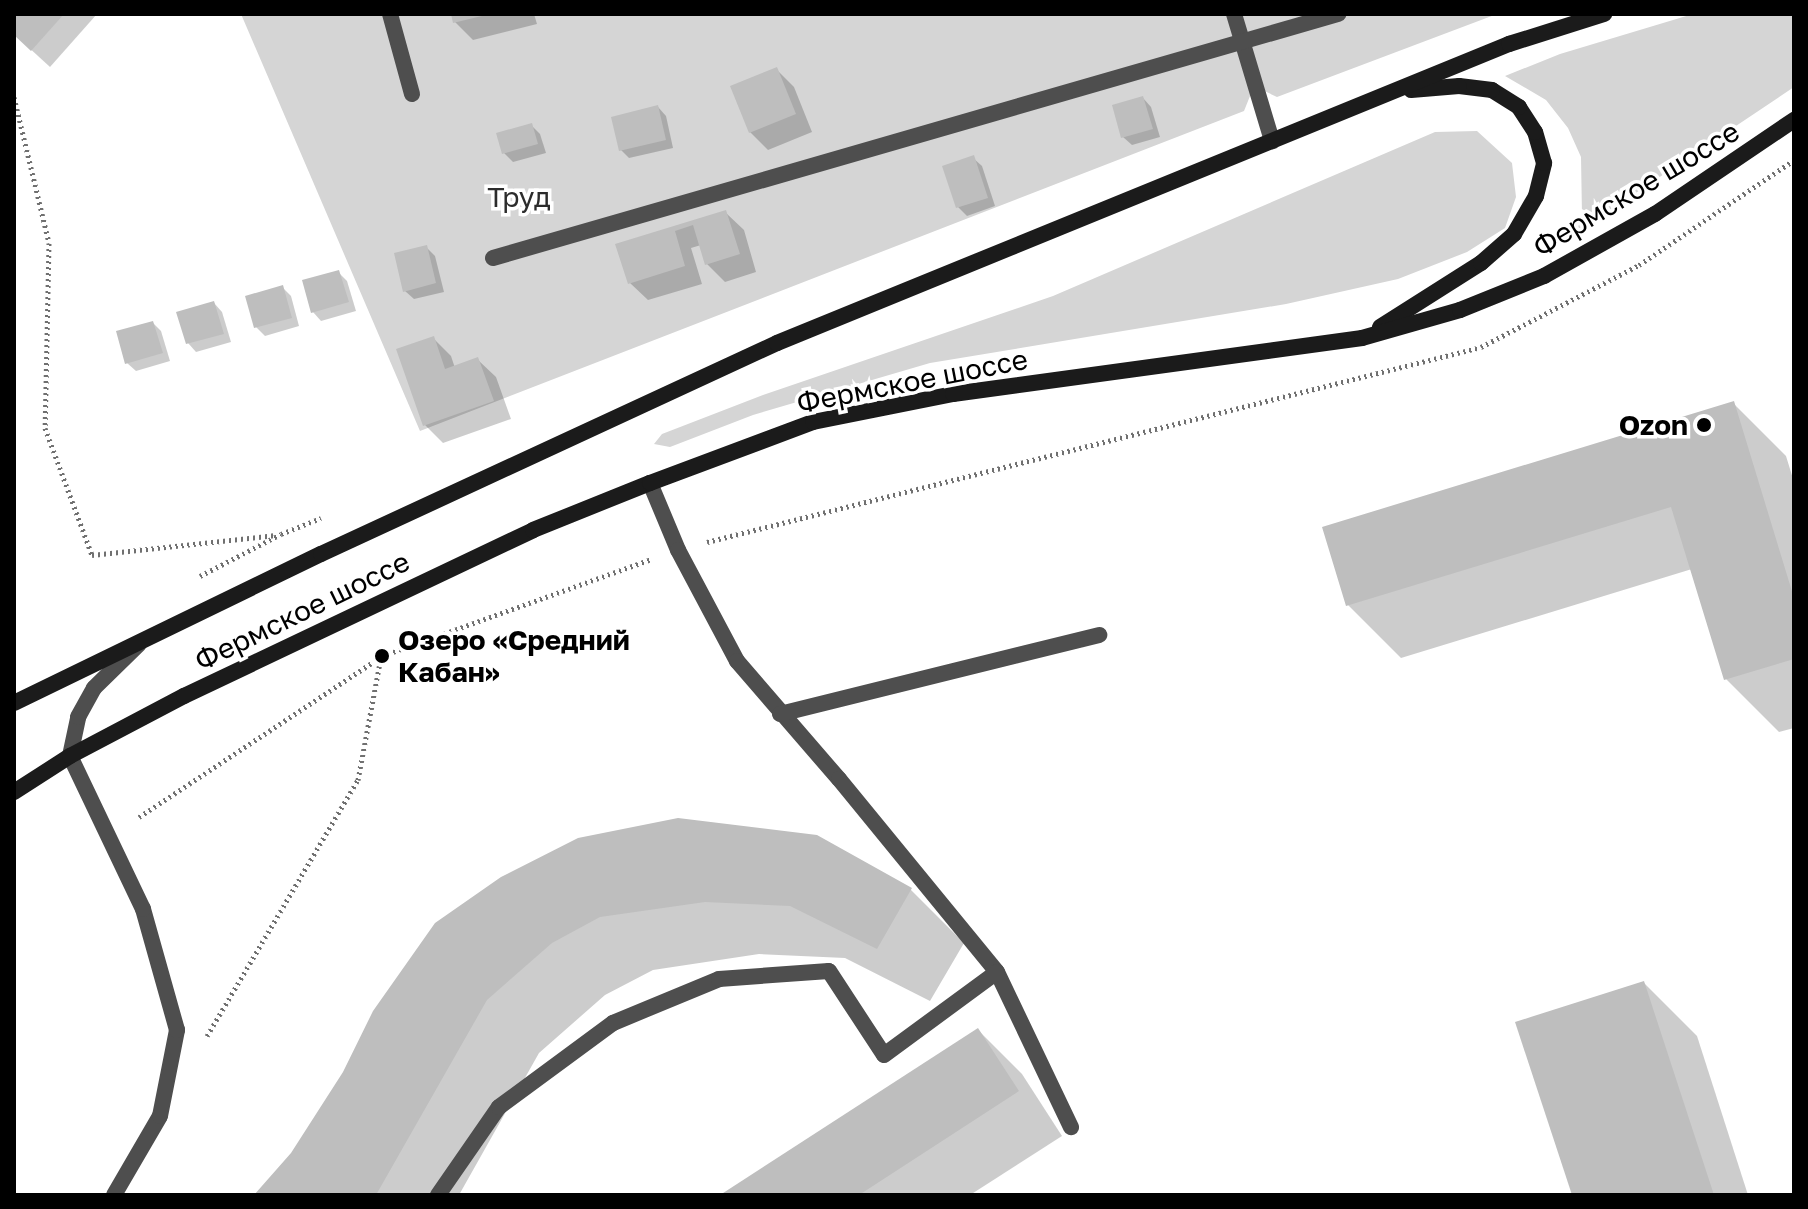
<!DOCTYPE html>
<meta charset="utf-8">
<style>
body{margin:0}
#map{position:relative;width:1808px;height:1209px;overflow:hidden;background:#fff;font-family:"Golos Text",sans-serif}
div>[style]{position:absolute}
.green>*{inset:0;background:#d5d5d5}
.shadow>*{inset:0;background:#0003}
.building>*{inset:0;background:#bebebe}
.path>*{height:5px;margin-top:-2.5px;transform-origin:0;background:repeating-linear-gradient(90deg,#707070 0 2px,transparent 0 6px)}
.service>*{height:16px;margin:-8px;padding:0 8px;transform-origin:8px;border-radius:8px;background:#4e4e4e}
.minor>*{height:16px;margin:-8px;padding:0 8px;transform-origin:8px;border-radius:8px;background:#4e4e4e}
.secondary>*{height:16px;margin:-8px;padding:0 8px;transform-origin:8px;border-radius:8px;background:#1b1b1b}
.dots>*{width:22px;height:22px;translate:-50% -50%;box-sizing:border-box;border:4px solid #fff;border-radius:50%}
span{translate:-50% -50%;white-space:nowrap;text-align:center;line-height:1.15;-webkit-text-stroke:7px #fff;paint-order:stroke}
.street-label{font-size:28px;color:#000}
.park-label{font-size:28px;color:#2c2c2c}
.poi-label{font-size:28px;color:#000;font-weight:700}
.right{translate:-100% -50%;text-align:right}
.left{translate:0 -50%;text-align:left}
.frame{position:absolute;inset:0;border:16px solid #000;pointer-events:none}
</style>
<div id="map">
<div class="green">
<div style="clip-path:polygon(241px 14px,1497px 14px,1277px 97px,1254px 86px,1244px 111px,420px 431px)"></div>
<div style="clip-path:polygon(1693px 14px,1794px 14px,1794px 87px,1576px 233px,1582px 216px,1581px 157px,1568px 128px,1546px 100px,1505px 76px,1560px 54px)"></div>
<div style="clip-path:polygon(1477px 131px,1512px 163px,1516px 197px,1505px 228px,1467px 252px,1398px 279px,1286px 304px,930px 363px,753px 415px,670px 447px,654px 444px,662px 434px,763px 395px,1053px 296px,1435px 132px)"></div>
</div>
<div class="shadow">
<div style="clip-path:polygon(14px 14px,97px 14px,50px 67px,14px 34px)"></div>
<div style="clip-path:polygon(453px 14px,534px 14px,537px 24px,473px 40px,455px 22px)"></div>
<div style="clip-path:polygon(776px 69px,794px 87px,812px 132px,768px 150px,750px 132px)"></div>
<div style="clip-path:polygon(1143px 98px,1151px 107px,1160px 137px,1132px 145px,1123px 137px)"></div>
<div style="clip-path:polygon(658px 107px,666px 116px,673px 148px,629px 158px,621px 150px)"></div>
<div style="clip-path:polygon(531px 125px,540px 134px,546px 153px,513px 162px,504px 153px)"></div>
<div style="clip-path:polygon(973px 158px,982px 166px,995px 206px,967px 216px,958px 207px)"></div>
<div style="clip-path:polygon(726px 213px,744px 230px,756px 272px,725px 282px,707px 264px,701px 245px,691px 248px,702px 284px,648px 300px,630px 283px,618px 245px)"></div>
<div style="clip-path:polygon(427px 248px,435px 256px,444px 292px,414px 299px,405px 291px)"></div>
<div style="clip-path:polygon(338px 272px,347px 281px,356px 311px,321px 321px,313px 312px)"></div>
<div style="clip-path:polygon(282px 287px,291px 296px,299px 326px,265px 336px,256px 327px)"></div>
<div style="clip-path:polygon(214px 303px,222px 312px,231px 342px,196px 352px,188px 343px)"></div>
<div style="clip-path:polygon(153px 323px,161px 331px,170px 361px,136px 371px,127px 363px)"></div>
<div style="clip-path:polygon(433px 338px,451px 356px,455px 368px,478px 360px,496px 377px,511px 419px,443px 443px,425px 425px)"></div>
<div style="clip-path:polygon(1733px 403px,1786px 456px,1794px 482px,1794px 728px,1779px 732px,1726px 679px,1692px 569px,1401px 658px,1348px 605px)"></div>
<div style="clip-path:polygon(502px 878px,911px 890px,964px 943px,930px 1001px,845px 958px,759px 954px,653px 970px,605px 995px,539px 1053px,459px 1195px,257px 1195px,292px 1154px)"></div>
<div style="clip-path:polygon(1644px 983px,1697px 1036px,1748px 1195px,1574px 1195px)"></div>
<div style="clip-path:polygon(978px 1030px,1022px 1074px,1062px 1136px,970px 1195px,724px 1195px)"></div>
</div>
<div class="building">
<div style="clip-path:polygon(14px 14px,64px 14px,31px 51px,14px 35px)"></div>
<div style="clip-path:polygon(451px 14px,486px 14px,486px 15px,453px 23px)"></div>
<div style="clip-path:polygon(777px 67px,796px 114px,749px 133px,730px 86px)"></div>
<div style="clip-path:polygon(1143px 96px,1153px 129px,1121px 138px,1112px 105px)"></div>
<div style="clip-path:polygon(658px 105px,666px 140px,619px 151px,611px 117px)"></div>
<div style="clip-path:polygon(532px 123px,538px 144px,502px 154px,496px 133px)"></div>
<div style="clip-path:polygon(974px 155px,988px 198px,956px 208px,942px 166px)"></div>
<div style="clip-path:polygon(726px 210px,740px 254px,705px 265px,693px 225px,675px 231px,685px 266px,628px 284px,615px 244px)"></div>
<div style="clip-path:polygon(427px 245px,436px 283px,403px 292px,394px 253px)"></div>
<div style="clip-path:polygon(339px 270px,349px 302px,311px 313px,302px 280px)"></div>
<div style="clip-path:polygon(283px 285px,292px 318px,254px 328px,245px 296px)"></div>
<div style="clip-path:polygon(214px 301px,224px 334px,186px 344px,176px 312px)"></div>
<div style="clip-path:polygon(153px 321px,163px 353px,125px 364px,116px 331px)"></div>
<div style="clip-path:polygon(434px 336px,445px 369px,478px 357px,494px 401px,423px 426px,396px 349px)"></div>
<div style="clip-path:polygon(1734px 401px,1794px 598px,1794px 659px,1724px 680px,1671px 507px,1346px 606px,1322px 527px)"></div>
<div style="clip-path:polygon(678px 818px,817px 835px,912px 888px,877px 949px,790px 906px,705px 902px,600px 917px,552px 943px,487px 1000px,376px 1195px,254px 1195px,291px 1153px,343px 1072px,373px 1011px,435px 923px,501px 877px,578px 838px)"></div>
<div style="clip-path:polygon(1644px 981px,1714px 1195px,1572px 1195px,1515px 1022px)"></div>
<div style="clip-path:polygon(978px 1028px,1019px 1091px,859px 1195px,720px 1195px)"></div>
</div>
<div class="path">
<div style="left:14px;top:97px;width:150px;rotate:76.5deg"></div>
<div style="left:49px;top:243px;width:185px;rotate:91.2deg"></div>
<div style="left:45px;top:428px;width:135px;rotate:69.7deg"></div>
<div style="left:92px;top:555px;width:185px;rotate:-6.2deg"></div>
<div style="left:707px;top:542px;width:798px;rotate:-14.14deg"></div>
<div style="left:1481px;top:347px;width:178px;rotate:-27.4deg"></div>
<div style="left:1639px;top:265px;width:187px;rotate:-34.1deg"></div>
<div style="left:200px;top:576px;width:91px;rotate:-27.4deg"></div>
<div style="left:281px;top:534px;width:43px;rotate:-21.8deg"></div>
<div style="left:139px;top:817px;width:291px;rotate:-33.5deg"></div>
<div style="left:382px;top:656px;width:287px;rotate:-19.8deg"></div>
<div style="left:207px;top:1036px;width:297px;rotate:-59.5deg"></div>
<div style="left:358px;top:780px;width:125px;rotate:-79.4deg"></div>
</div>
<div class="service">
<div style="left:390px;top:14px;width:83px;rotate:74.6deg"></div>
<div style="left:1234px;top:14px;width:133px;rotate:73.3deg"></div>
<div style="left:493px;top:258px;width:880px;rotate:-16.11deg"></div>
<div style="left:650px;top:483px;width:73px;rotate:67.3deg"></div>
<div style="left:678px;top:550px;width:126px;rotate:62deg"></div>
<div style="left:737px;top:661px;width:156px;rotate:49.2deg"></div>
<div style="left:839px;top:779px;width:249px;rotate:50.7deg"></div>
<div style="left:997px;top:972px;width:172px;rotate:64.5deg"></div>
<div style="left:780px;top:714px;width:329px;rotate:-13.9deg"></div>
<div style="left:438px;top:1195px;width:107px;rotate:-55.3deg"></div>
<div style="left:499px;top:1107px;width:142px;rotate:-36.4deg"></div>
<div style="left:613px;top:1023px;width:115px;rotate:-22.5deg"></div>
<div style="left:719px;top:979px;width:110px;rotate:-4.2deg"></div>
<div style="left:829px;top:971px;width:100px;rotate:56.8deg"></div>
<div style="left:884px;top:1055px;width:140px;rotate:-36.3deg"></div>
</div>
<div class="minor">
<div style="left:114px;top:1195px;width:91px;rotate:-59.8deg"></div>
<div style="left:160px;top:1116px;width:88px;rotate:-78.8deg"></div>
<div style="left:177px;top:1030px;width:126px;rotate:-105.7deg"></div>
<div style="left:143px;top:909px;width:170px;rotate:-115.5deg"></div>
<div style="left:70px;top:756px;width:40px;rotate:-78deg"></div>
<div style="left:78px;top:717px;width:33px;rotate:-61deg"></div>
<div style="left:94px;top:688px;width:63px;rotate:-44.4deg"></div>
</div>
<div class="secondary">
<div style="left:1380px;top:327px;width:120px;rotate:-32.4deg"></div>
<div style="left:1481px;top:263px;width:44px;rotate:-41.3deg"></div>
<div style="left:1514px;top:234px;width:44px;rotate:-59.9deg"></div>
<div style="left:1536px;top:196px;width:34px;rotate:-76deg"></div>
<div style="left:1544px;top:163px;width:32px;rotate:-106deg"></div>
<div style="left:1535px;top:132px;width:30px;rotate:-123deg"></div>
<div style="left:1519px;top:107px;width:32px;rotate:-148deg"></div>
<div style="left:1492px;top:90px;width:33px;rotate:-173deg"></div>
<div style="left:1459px;top:86px;width:48px;rotate:175.2deg"></div>
<div style="left:14px;top:703px;width:341px;rotate:-25.9deg"></div>
<div style="left:321px;top:554px;width:502px;rotate:-24.83deg"></div>
<div style="left:777px;top:343px;width:791px;rotate:-22.22deg"></div>
<div style="left:1509px;top:44px;width:100px;rotate:-17.5deg"></div>
<div style="left:14px;top:792px;width:67px;rotate:-32.7deg"></div>
<div style="left:70px;top:756px;width:129px;rotate:-27.8deg"></div>
<div style="left:184px;top:696px;width:386px;rotate:-25.4deg"></div>
<div style="left:533px;top:530px;width:126px;rotate:-21.9deg"></div>
<div style="left:650px;top:483px;width:174px;rotate:-20.5deg"></div>
<div style="left:813px;top:422px;width:143px;rotate:-11.3deg"></div>
<div style="left:953px;top:394px;width:413px;rotate:-7.8deg"></div>
<div style="left:1362px;top:338px;width:102px;rotate:-15.9deg"></div>
<div style="left:1460px;top:310px;width:91px;rotate:-22deg"></div>
<div style="left:1544px;top:276px;width:127px;rotate:-29.2deg"></div>
<div style="left:1655px;top:214px;width:168px;rotate:-34.1deg"></div>
</div>
<div class="dots">
<div style="left:1704px;top:425px;background:#000"></div>
<div style="left:382px;top:656px;background:#000"></div>
</div>
<div class="street-label">
<span style="left:1636px;top:189px;rotate:-31deg">Фермское шоссе</span>
<span style="left:912px;top:381px;rotate:-11deg">Фермское шоссе</span>
<span style="left:302px;top:611px;rotate:-26deg">Фермское шоссе</span>
</div>
<div class="park-label">
<span style="left:519px;top:197px">Труд</span>
</div>
<div class="poi-label">
<span class="right" style="left:1688px;top:425px">Ozon</span>
<span class="left" style="left:398px;top:656px">Озеро «Средний<br>Кабан»</span>
</div>
<div class="frame"></div>
</div>
